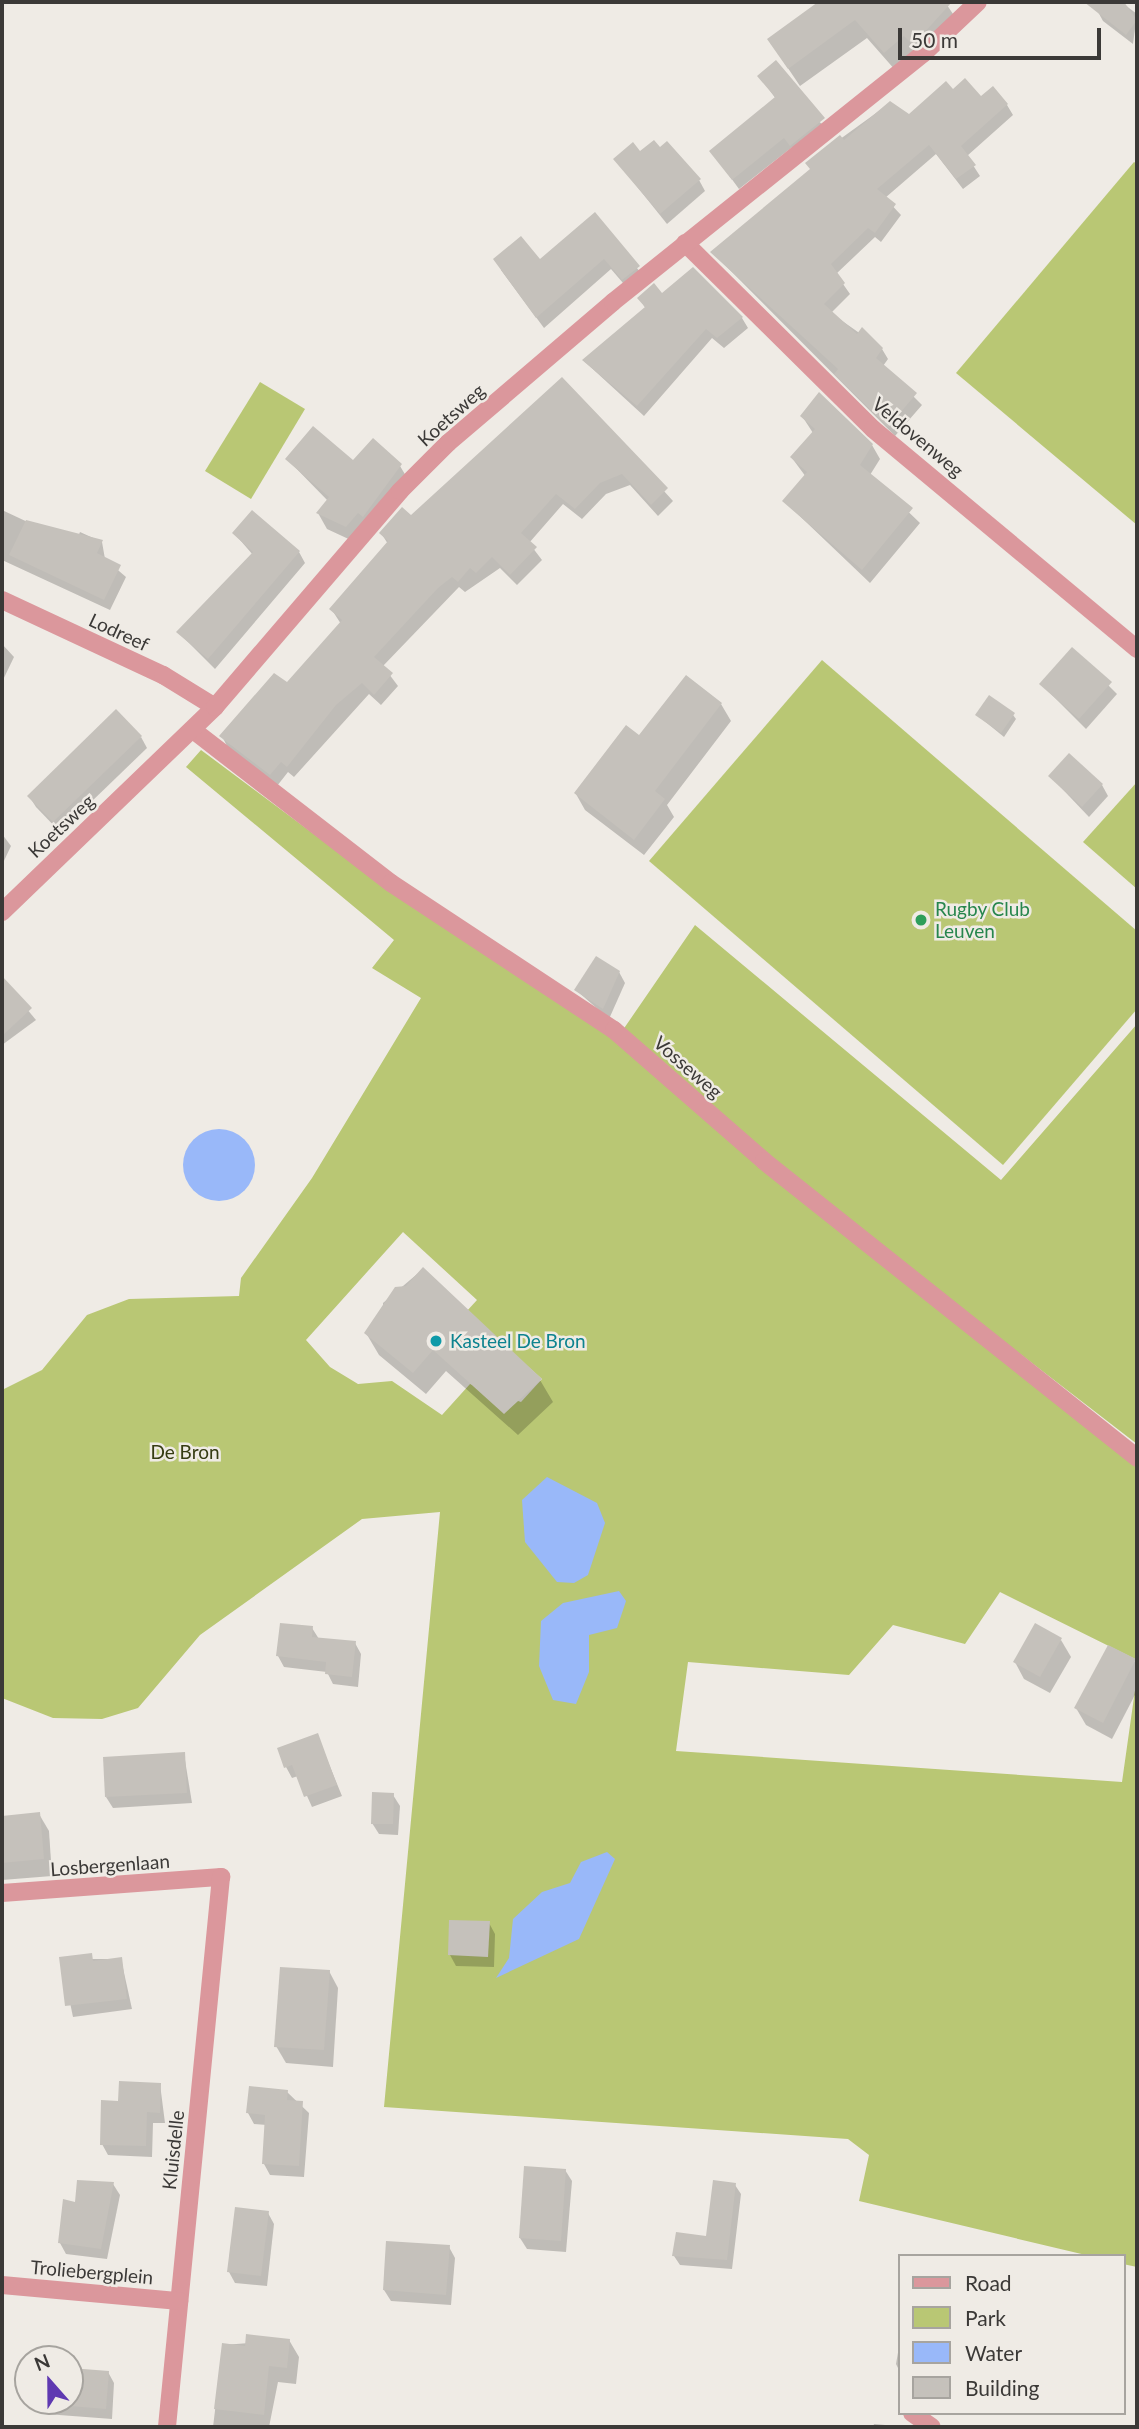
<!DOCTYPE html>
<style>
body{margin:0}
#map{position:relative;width:1139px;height:2429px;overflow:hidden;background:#efebe5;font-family:Lato,sans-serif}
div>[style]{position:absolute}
.green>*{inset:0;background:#b9c774}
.water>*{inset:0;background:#99b8f9}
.round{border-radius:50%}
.shadow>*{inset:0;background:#0003}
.building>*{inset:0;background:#c5c1bb}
.street>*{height:18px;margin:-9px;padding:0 9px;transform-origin:9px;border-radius:9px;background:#db979c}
.dots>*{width:19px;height:19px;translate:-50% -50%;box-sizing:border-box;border:4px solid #efebe5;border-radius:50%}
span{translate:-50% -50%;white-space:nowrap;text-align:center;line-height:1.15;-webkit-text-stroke:5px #efebe5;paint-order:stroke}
.street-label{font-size:19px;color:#3b3937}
.leisure-label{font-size:19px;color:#27864d}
.left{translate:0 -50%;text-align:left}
.culture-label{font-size:19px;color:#0d838f}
.park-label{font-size:19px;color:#363c13}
.frame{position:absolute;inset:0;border:4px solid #3b3937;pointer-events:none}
.legend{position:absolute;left:898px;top:2254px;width:228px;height:161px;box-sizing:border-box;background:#efebe5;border:2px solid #a7a49f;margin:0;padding:9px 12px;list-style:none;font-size:21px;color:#3b3937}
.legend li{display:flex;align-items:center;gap:14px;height:35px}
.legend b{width:35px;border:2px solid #a7a49f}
.north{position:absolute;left:14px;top:2345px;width:70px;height:70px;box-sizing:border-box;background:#efebe5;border:2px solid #a7a49f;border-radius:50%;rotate:339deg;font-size:19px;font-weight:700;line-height:28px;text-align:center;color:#3b3937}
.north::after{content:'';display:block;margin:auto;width:24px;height:32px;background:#5f39b1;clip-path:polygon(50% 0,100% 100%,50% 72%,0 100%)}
.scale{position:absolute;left:898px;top:28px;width:203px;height:32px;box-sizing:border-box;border:4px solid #3b3937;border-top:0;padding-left:9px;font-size:21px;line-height:24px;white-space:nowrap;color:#3b3937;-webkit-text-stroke:5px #efebe5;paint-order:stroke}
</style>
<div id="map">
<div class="green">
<div style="clip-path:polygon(1134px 162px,1137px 164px,1137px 525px,956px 373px)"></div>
<div style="clip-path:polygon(260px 382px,305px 409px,251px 499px,205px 471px)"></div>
<div style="clip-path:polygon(822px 660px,1137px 931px,1137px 1009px,1003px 1165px,649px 861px)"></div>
<div style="clip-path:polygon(evenodd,201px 750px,393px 893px,616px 1040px,695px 925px,1001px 1180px,1137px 1024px,1137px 1444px,1019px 1353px,1068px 1411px,1137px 1467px,1137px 1660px,1000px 1592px,965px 1644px,893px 1625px,849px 1675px,688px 1662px,676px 1751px,1122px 1782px,1137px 1676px,1137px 2267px,1123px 2264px,1123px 2256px,1090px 2256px,859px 2201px,869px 2155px,848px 2139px,384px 2107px,440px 1512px,362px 1519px,200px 1635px,138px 1708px,102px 1719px,53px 1718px,2px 1698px,2px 1390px,42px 1370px,87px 1315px,129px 1299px,239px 1296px,241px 1278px,312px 1178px,421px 998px,372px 968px,394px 940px,186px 767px,201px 750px,403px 1232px,477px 1300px,466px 1312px,542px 1379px,521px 1402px,470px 1384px,442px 1415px,392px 1381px,358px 1384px,330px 1367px,306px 1340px,403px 1232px)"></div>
<div style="clip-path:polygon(1137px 782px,1137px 889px,1083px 842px)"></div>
</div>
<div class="water">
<div class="round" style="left:183px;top:1129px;width:72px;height:72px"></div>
<div style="clip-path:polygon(547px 1477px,597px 1503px,605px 1523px,588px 1575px,574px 1583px,557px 1582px,525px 1542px,522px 1500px)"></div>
<div style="clip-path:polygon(619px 1591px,626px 1601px,617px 1628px,589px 1635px,589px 1672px,576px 1704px,553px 1700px,539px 1666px,541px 1621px,563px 1603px)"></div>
<div style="clip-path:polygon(607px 1852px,615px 1859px,579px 1939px,496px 1978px,509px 1958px,513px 1919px,542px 1892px,570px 1883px,581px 1862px)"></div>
</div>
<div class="shadow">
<div style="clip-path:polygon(821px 2px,834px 8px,841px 2px,945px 2px,959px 23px,896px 71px,867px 38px,800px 86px,769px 40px)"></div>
<div style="clip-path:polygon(1104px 2px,1121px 2px,1137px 14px,1133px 44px,1103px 21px,1097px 10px)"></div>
<div style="clip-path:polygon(760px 77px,830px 130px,791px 148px,739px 189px,712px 152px,776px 99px)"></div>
<div style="clip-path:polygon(953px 91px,1007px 105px,1013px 115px,967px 156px,980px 176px,963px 189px,936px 154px,885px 198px,901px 215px,881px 242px,875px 237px,836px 274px,850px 294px,831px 313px,882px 349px,888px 359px,883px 366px,922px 405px,895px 436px,712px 252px,811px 170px,807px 163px,890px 103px,909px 116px)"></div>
<div style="clip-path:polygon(640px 154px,699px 180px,705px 191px,667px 224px,615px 159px)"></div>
<div style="clip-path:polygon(594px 215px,645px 278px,629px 290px,611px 269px,544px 328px,501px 270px,540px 262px)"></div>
<div style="clip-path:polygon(662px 295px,742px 318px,748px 328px,724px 348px,712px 338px,644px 416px,584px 361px,646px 309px,639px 298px)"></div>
<div style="clip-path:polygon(562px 379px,673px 501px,658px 516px,630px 485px,606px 494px,582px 519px,563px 504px,529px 543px,542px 560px,517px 585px,500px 568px,465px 592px,459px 587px,383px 666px,398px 686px,381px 705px,369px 694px,294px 777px,288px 772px,277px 786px,228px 748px,222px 736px,287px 684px,341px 624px,332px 610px,388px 544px,381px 533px,411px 517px)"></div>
<div style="clip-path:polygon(802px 416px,872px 445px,880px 459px,870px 475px,920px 523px,870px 583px,784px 501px,806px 477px,792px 458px,813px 433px)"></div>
<div style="clip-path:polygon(287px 459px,400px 466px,409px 481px,355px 542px,327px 529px,318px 513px,328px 501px)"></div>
<div style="clip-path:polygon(2px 510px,51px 533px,77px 539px,80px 532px,102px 542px,105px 559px,126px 577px,110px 610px,2px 560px)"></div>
<div style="clip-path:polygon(234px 533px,299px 552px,305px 563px,215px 669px,178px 632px,253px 555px)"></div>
<div style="clip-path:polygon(2px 644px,14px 657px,2px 682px)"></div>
<div style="clip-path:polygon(1072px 649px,1117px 694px,1086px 729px,1041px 684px)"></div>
<div style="clip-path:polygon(721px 704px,731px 721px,667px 805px,674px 817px,644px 855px,585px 810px,576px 794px,639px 737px)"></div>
<div style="clip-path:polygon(977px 715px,1013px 715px,1016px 719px,1004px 737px)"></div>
<div style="clip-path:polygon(141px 737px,147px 748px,60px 832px,36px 807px,29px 796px)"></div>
<div style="clip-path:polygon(1050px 776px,1102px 785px,1108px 796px,1089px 817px)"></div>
<div style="clip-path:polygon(2px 834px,11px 846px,2px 865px)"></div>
<div style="clip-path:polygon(619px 972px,625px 983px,609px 1019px,576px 990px)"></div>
<div style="clip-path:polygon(2px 979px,36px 1020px,2px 1045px)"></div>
<div style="clip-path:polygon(423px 1269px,540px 1380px,553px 1402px,518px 1435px,446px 1371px,426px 1394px,379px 1355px,366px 1333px,383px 1314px,383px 1303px)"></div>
<div style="clip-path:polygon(312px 1628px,319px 1639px,355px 1643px,361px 1654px,358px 1687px,333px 1684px,327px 1672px,284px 1667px,278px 1656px)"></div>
<div style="clip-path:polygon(1061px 1640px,1071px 1657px,1050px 1693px,1024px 1679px,1015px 1662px)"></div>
<div style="clip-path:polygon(1135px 1661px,1137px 1691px,1112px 1739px,1086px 1725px,1076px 1708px)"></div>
<div style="clip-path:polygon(317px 1735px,342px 1796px,312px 1807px,298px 1776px,292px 1778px,286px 1767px)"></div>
<div style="clip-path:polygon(184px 1754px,192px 1803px,113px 1808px,106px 1797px)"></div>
<div style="clip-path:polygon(393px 1795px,400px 1806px,398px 1835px,379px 1834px,372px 1823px)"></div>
<div style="clip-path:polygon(39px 1814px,49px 1831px,52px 1876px,2px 1880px,2px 1817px)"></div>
<div style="clip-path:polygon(489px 1923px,495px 1934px,494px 1967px,456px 1966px,450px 1955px)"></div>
<div style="clip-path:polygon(61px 1959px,121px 1959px,132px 2009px,73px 2017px)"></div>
<div style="clip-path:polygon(329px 1971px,338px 1988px,333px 2067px,286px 2063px,276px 2046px)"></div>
<div style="clip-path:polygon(160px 2084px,165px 2123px,153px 2123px,152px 2157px,108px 2155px,102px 2144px,120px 2103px)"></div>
<div style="clip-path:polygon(287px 2092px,309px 2113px,304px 2177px,270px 2175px,264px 2164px,267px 2125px,254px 2124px,248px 2113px)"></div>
<div style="clip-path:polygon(565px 2170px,572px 2181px,566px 2252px,527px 2249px,520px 2238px)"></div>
<div style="clip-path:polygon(113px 2184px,120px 2195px,107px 2259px,66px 2254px,60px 2243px,77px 2205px)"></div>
<div style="clip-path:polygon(735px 2185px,741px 2194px,732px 2269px,680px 2265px,674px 2256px,708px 2238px)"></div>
<div style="clip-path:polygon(268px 2213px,274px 2224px,267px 2286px,235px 2283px,229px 2272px)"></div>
<div style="clip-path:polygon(449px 2247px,455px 2258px,451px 2305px,391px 2301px,384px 2290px)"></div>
<div style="clip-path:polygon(289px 2340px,299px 2357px,296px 2384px,278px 2382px,269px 2427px,213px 2427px,223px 2345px)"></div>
<div style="clip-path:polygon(899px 2347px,899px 2370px,896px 2364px)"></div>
<div style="clip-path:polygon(44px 2353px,74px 2355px,80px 2370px,108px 2372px,114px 2383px,112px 2419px,46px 2414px,40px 2401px,70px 2401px,70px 2359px,43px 2359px)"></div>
<div style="clip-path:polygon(874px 2424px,908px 2427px,873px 2427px)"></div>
</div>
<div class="building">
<div style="clip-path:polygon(818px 2px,952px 2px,913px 45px,904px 36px,884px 53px,855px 20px,788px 69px,767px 39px)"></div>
<div style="clip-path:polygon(1084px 2px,1124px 2px,1137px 20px,1126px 35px)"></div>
<div style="clip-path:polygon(776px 60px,825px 118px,790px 146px,784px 138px,732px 180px,709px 151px,775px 97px,757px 76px)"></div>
<div style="clip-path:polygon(965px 78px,981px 96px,993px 86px,1008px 104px,961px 146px,976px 165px,956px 179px,929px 145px,877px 189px,896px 204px,875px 233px,868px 228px,831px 264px,845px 283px,824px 304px,857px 334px,862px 327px,883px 348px,876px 358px,917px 393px,888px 427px,834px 374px,838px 369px,710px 252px,810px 169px,805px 163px,840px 135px,844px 140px,890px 101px,909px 114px,946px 81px,953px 89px)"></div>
<div style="clip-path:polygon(654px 140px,660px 147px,667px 141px,701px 179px,660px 214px,613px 159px,633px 142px,640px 151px)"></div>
<div style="clip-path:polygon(595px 212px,640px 266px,622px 280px,604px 259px,536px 318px,493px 259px,521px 236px,540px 259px)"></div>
<div style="clip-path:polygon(693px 267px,743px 317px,717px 338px,706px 329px,637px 406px,582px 360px,645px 307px,637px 298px,654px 283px,662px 293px)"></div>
<div style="clip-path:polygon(562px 377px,668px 488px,651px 505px,622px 474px,600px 483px,575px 509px,556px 494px,521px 533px,537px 547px,510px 575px,492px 557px,476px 573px,470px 568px,458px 582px,452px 577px,438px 588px,374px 657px,393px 673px,374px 695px,362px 683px,336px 705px,287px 767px,281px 762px,270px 775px,219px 736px,274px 673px,287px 682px,342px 620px,329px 609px,388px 541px,379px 533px,402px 507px,411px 515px)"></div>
<div style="clip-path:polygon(819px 392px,873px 444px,860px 465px,913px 508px,862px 570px,782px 501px,807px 472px,790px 457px,815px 429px,800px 416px)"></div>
<div style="clip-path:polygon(313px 426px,353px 460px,373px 438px,402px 464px,363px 517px,358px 513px,346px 527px,316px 513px,329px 497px,285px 459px)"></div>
<div style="clip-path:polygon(252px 510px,300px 551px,208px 659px,176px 632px,253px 552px,232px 533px)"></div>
<div style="clip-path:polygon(26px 520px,103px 540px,97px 553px,121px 565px,104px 600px,9px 555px)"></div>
<div style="clip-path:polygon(1072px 647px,1112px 682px,1079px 719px,1039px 684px)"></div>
<div style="clip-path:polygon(686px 675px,722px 703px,655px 791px,665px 799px,634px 840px,574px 793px,626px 725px,639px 735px)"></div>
<div style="clip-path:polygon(989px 695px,1015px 713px,1001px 733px,975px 715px)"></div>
<div style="clip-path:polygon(116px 709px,142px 736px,53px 822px,27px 796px)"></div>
<div style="clip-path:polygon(1069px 753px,1103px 784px,1082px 807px,1048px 776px)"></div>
<div style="clip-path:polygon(596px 956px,620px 971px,603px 1009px,574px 990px)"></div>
<div style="clip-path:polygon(2px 976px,32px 1008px,2px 1036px)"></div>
<div style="clip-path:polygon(423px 1267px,542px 1379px,504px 1414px,433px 1350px,413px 1373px,364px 1333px,395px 1287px,406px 1286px)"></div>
<div style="clip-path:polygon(280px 1623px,313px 1626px,312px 1637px,356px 1641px,352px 1677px,325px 1674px,326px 1662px,276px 1656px)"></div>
<div style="clip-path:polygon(1035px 1623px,1062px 1638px,1040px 1677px,1013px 1662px)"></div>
<div style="clip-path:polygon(1108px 1645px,1136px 1659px,1103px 1723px,1074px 1708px)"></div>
<div style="clip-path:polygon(318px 1733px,337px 1785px,304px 1797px,292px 1765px,284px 1768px,277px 1748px)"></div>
<div style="clip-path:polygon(185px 1752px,187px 1793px,105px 1797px,103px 1757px)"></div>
<div style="clip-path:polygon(372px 1792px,394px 1793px,393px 1824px,371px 1824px)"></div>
<div style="clip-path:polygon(40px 1812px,44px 1859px,2px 1863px,2px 1816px)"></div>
<div style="clip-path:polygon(449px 1920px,490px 1921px,488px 1957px,448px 1955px)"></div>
<div style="clip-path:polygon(92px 1953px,93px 1961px,122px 1957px,127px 1999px,65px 2006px,59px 1957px)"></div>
<div style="clip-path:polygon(280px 1967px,330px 1970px,324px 2050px,274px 2047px)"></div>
<div style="clip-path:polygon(119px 2081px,161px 2083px,160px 2113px,147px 2112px,146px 2146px,100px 2145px,101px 2100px,118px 2101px)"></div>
<div style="clip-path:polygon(249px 2086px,288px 2090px,287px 2100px,303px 2101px,299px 2166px,262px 2164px,265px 2115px,246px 2113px)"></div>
<div style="clip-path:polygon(524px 2166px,566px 2169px,561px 2241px,519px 2238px)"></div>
<div style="clip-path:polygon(77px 2180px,114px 2182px,101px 2249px,58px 2243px,63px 2199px,75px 2202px)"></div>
<div style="clip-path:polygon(713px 2180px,736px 2183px,727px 2260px,672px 2256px,676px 2232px,706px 2236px)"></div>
<div style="clip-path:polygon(235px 2207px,269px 2211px,261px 2276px,227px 2272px)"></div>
<div style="clip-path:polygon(386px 2241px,450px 2245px,446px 2295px,383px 2290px)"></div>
<div style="clip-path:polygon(246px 2334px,290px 2339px,287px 2368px,269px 2366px,264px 2415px,214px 2409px,222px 2343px,245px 2346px)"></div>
<div style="clip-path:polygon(70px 2368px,109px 2371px,106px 2409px,70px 2406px)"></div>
</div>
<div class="street">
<div style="left:685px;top:243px;width:264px;rotate:44.7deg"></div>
<div style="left:873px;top:429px;width:344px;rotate:39.8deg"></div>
<div style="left:2px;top:600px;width:178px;rotate:25deg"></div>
<div style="left:163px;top:675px;width:61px;rotate:31.6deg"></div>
<div style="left:193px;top:730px;width:250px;rotate:37.7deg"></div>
<div style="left:391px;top:883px;width:267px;rotate:33.4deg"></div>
<div style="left:614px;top:1030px;width:199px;rotate:41.1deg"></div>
<div style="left:764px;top:1161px;width:477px;rotate:38.5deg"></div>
<div style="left:2px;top:912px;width:296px;rotate:-43.9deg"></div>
<div style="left:215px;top:707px;width:284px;rotate:-49.4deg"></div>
<div style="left:400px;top:491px;width:68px;rotate:-45deg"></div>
<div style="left:448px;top:443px;width:217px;rotate:-40.5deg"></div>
<div style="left:613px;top:302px;width:398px;rotate:-38.7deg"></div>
<div style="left:924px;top:53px;width:74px;rotate:-43.4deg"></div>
<div style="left:2px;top:1893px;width:220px;rotate:-4.2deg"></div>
<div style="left:221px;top:1877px;width:553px;rotate:95.61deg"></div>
<div style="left:2px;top:2285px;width:178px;rotate:5.2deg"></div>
<div style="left:912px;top:2413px;width:24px;rotate:35deg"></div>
</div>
<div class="dots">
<div style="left:921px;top:920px;background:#2e9e5b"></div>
<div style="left:436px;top:1341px;background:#0f9aa8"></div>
</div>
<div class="street-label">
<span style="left:451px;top:415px;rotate:-42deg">Koetsweg</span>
<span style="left:918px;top:437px;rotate:40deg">Veldovenweg</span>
<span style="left:119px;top:632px;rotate:25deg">Lodreef</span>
<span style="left:61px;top:826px;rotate:-43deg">Koetsweg</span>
<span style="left:688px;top:1067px;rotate:41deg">Vosseweg</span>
<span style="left:110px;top:1865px;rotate:-4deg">Losbergenlaan</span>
<span style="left:173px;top:2150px;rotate:-84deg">Kluisdelle</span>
<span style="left:92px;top:2272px;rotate:5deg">Troliebergplein</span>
</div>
<div class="leisure-label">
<span class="left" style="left:935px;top:920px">Rugby Club<br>Leuven</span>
</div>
<div class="culture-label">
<span class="left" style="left:450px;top:1341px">Kasteel De Bron</span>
</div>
<div class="park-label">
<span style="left:185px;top:1452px">De Bron</span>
</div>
<div class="frame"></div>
<ul class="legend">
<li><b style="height:9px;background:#db979c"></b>Road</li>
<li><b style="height:19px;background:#b9c774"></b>Park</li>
<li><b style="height:19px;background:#99b8f9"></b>Water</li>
<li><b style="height:19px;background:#c5c1bb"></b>Building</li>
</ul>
<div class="north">N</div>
<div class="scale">50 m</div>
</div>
